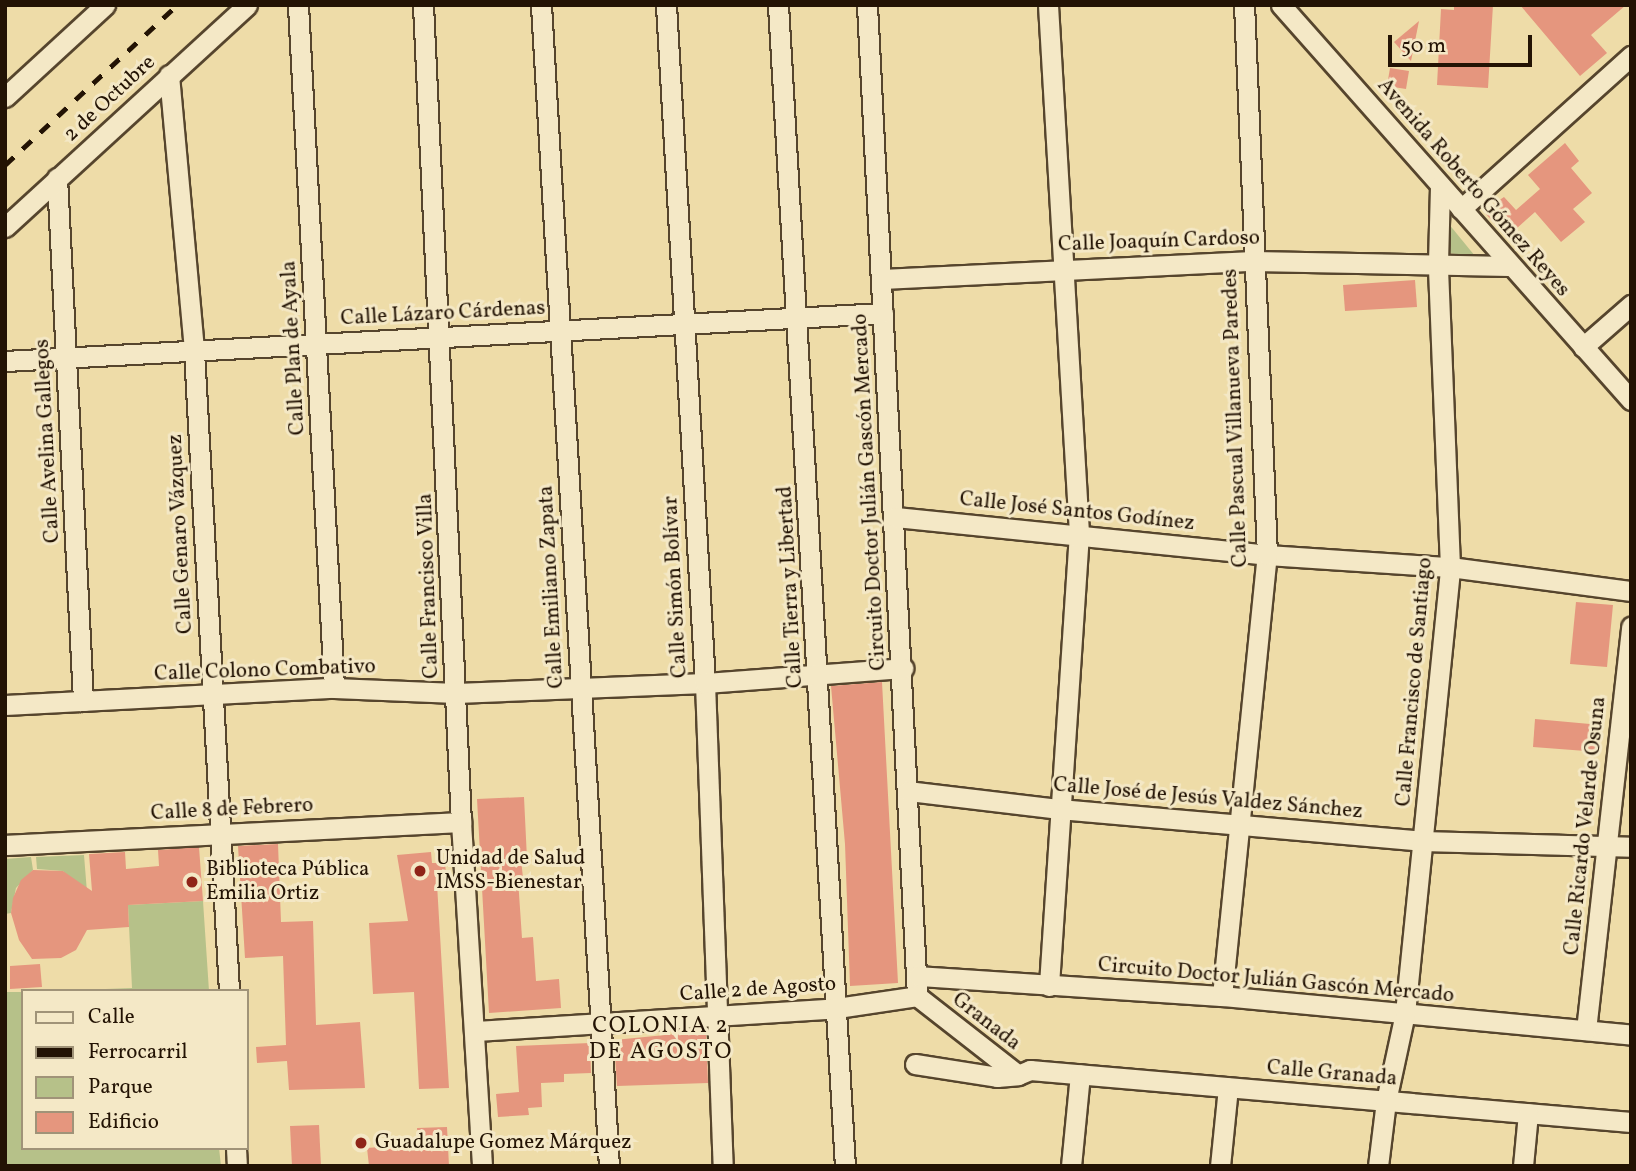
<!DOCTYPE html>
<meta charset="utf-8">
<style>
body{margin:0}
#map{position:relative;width:1636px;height:1171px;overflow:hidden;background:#eedca8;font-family:Vollkorn,serif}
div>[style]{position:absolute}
.green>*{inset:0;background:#b6c189}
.building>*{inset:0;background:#e5967e}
.roads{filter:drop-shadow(2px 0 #56452d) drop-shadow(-2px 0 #56452d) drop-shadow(0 2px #56452d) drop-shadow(0 -2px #56452d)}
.minor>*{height:19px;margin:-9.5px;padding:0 9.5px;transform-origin:9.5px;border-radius:9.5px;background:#f4e8c6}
.rail>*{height:5px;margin-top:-2.5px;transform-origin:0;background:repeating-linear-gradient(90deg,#231304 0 12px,transparent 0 24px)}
.dots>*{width:19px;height:19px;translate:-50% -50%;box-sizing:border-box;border:4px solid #f4e8c6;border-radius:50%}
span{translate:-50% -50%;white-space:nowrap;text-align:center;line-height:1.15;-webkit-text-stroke:6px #f4e8c6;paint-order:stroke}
.street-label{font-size:21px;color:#231304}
.poi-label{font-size:21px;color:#231304}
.left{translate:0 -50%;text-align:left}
.neighbourhood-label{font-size:23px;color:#231304;letter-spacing:2px}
.frame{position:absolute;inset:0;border:7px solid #231304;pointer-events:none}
.legend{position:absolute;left:21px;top:989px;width:228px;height:161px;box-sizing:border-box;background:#f4e8c6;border:2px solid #a09378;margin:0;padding:9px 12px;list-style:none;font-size:21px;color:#231304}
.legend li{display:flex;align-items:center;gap:14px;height:35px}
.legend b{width:35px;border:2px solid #a09378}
.scale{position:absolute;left:1388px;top:35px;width:144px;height:32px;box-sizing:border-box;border:4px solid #231304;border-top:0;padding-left:9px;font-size:21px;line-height:24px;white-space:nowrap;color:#231304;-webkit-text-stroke:5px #f4e8c6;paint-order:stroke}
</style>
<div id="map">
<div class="green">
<div style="clip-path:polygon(1448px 223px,1475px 256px,1448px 253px)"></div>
<div style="clip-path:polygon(84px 855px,87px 892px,82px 892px,63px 871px,37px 869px,36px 857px)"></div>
<div style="clip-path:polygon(31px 857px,33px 870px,16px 888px,11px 913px,5px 914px,5px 859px)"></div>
<div style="clip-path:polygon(203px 901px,209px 991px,53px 991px,132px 988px,128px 905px)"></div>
<div style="clip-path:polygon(5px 992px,23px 992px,23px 1148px,219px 1148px,221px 1166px,5px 1166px)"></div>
</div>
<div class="building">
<div style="clip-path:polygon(1454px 5px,1493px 5px,1488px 88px,1437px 85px,1441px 9px,1454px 10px)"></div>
<div style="clip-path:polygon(1520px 5px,1626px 5px,1591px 35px,1607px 53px,1580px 76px)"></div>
<div style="clip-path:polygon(1419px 21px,1411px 61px,1394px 42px)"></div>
<div style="clip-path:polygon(1390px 68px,1409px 71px,1406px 89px,1387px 86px)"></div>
<div style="clip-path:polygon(1565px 143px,1579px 161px,1571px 168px,1592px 193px,1573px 209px,1585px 222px,1561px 242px,1535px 212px,1507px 237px,1483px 211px,1504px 197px,1516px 210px,1540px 189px,1528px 175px)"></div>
<div style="clip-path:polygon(1415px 280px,1417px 307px,1345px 311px,1343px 285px)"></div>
<div style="clip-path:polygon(1576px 602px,1613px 605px,1607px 667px,1570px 664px)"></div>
<div style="clip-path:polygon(882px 682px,898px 983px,850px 986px,845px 844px,831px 686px)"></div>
<div style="clip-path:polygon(1535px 719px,1601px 725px,1599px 752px,1533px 747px)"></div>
<div style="clip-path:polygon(524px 797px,527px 859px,521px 859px,523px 878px,518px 879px,522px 938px,533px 937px,536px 981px,559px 979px,561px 1008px,489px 1013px,477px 799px)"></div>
<div style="clip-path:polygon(278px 844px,281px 922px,313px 921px,316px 1025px,360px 1022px,365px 1088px,289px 1090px,287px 1061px,257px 1063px,256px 1047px,286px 1045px,283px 956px,245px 958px,238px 846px)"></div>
<div style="clip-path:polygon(199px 847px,203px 901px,128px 905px,129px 927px,87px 930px,76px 950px,61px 958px,32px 959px,19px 940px,11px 913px,13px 898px,21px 880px,33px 870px,63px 871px,92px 891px,89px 854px,125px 852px,126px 869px,159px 866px,158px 850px)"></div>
<div style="clip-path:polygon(431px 852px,432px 863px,445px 863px,447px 884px,437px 884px,449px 1088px,419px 1089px,414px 992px,373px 994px,369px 923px,408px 921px,397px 855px)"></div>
<div style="clip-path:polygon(40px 964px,42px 987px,10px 989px,10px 966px)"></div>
<div style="clip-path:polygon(706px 1031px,708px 1083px,617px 1086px,614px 1040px)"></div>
<div style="clip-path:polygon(590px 1043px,591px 1073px,564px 1074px,564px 1082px,541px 1083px,542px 1107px,528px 1108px,529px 1115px,498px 1117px,496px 1094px,519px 1092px,516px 1046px)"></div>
<div style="clip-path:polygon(319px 1125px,321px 1166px,292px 1166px,290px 1126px)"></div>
<div style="clip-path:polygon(447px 1127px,449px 1166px,369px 1166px,367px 1148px,418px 1144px,417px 1128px)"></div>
</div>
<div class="roads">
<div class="minor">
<div style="left:298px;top:5px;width:684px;rotate:86.98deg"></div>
<div style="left:423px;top:5px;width:818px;rotate:87.34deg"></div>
<div style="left:461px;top:822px;width:345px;rotate:86.5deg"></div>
<div style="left:541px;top:5px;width:1163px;rotate:86.65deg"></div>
<div style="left:666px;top:5px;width:679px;rotate:86.71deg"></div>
<div style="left:705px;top:683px;width:483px;rotate:87.9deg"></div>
<div style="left:778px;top:5px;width:1163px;rotate:86.7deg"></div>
<div style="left:867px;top:5px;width:992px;rotate:87.11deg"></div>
<div style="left:1048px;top:5px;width:529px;rotate:86.64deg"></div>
<div style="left:1079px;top:533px;width:454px;rotate:93.8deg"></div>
<div style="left:1281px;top:5px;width:528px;rotate:48.46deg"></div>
<div style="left:169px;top:75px;width:277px;rotate:84.8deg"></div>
<div style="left:194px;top:351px;width:641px;rotate:86.87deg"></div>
<div style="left:5px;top:97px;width:136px;rotate:-42.6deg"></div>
<div style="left:57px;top:178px;width:524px;rotate:87.15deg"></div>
<div style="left:1461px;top:209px;width:229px;rotate:-42deg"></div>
<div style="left:5px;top:227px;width:328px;rotate:-42.5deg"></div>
<div style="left:882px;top:279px;width:371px;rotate:-2.8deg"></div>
<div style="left:1253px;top:261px;width:256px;rotate:1.1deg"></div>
<div style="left:1583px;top:347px;width:64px;rotate:-41.2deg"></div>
<div style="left:5px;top:361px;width:879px;rotate:-3.13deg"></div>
<div style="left:895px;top:517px;width:374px;rotate:5.8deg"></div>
<div style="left:1267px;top:555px;width:183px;rotate:3.8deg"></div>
<div style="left:1450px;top:567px;width:183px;rotate:7.6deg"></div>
<div style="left:5px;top:705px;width:329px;rotate:-3deg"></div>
<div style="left:334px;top:688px;width:122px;rotate:2.3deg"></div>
<div style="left:456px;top:693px;width:249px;rotate:-2.3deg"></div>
<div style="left:705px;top:683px;width:199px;rotate:-4.3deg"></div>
<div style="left:908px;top:791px;width:152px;rotate:6.8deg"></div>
<div style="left:1059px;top:809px;width:364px;rotate:5deg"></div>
<div style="left:1422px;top:841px;width:209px;rotate:1.6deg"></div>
<div style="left:5px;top:845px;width:457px;rotate:-2.9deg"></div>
<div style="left:918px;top:976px;width:305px;rotate:3.8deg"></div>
<div style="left:1222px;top:996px;width:411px;rotate:5.4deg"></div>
<div style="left:917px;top:996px;width:128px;rotate:38deg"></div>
<div style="left:1018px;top:1075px;width:13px;rotate:-23deg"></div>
<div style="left:1030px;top:1070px;width:603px;rotate:4.95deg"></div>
<div style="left:1222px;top:996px;width:443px;rotate:-84.2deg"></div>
<div style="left:1267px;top:555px;width:550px;rotate:-92.39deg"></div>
<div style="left:1586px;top:1030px;width:406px;rotate:-83.6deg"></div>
<div style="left:476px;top:1031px;width:362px;rotate:-3.6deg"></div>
<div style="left:837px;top:1008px;width:81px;rotate:-8.5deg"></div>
<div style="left:915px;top:1064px;width:83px;rotate:9deg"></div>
<div style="left:997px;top:1077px;width:21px;rotate:-5deg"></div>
<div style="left:236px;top:1148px;width:18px;rotate:87deg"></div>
<div style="left:1071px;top:1166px;width:92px;rotate:-84.4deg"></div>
<div style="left:1220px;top:1166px;width:79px;rotate:-84.2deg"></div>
<div style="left:1378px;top:1166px;width:65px;rotate:-83deg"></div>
<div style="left:1386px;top:1101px;width:90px;rotate:-77.8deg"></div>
<div style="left:1405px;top:1013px;width:448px;rotate:-84.2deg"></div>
<div style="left:1450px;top:567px;width:304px;rotate:-92.3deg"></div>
<div style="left:1438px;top:263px;width:78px;rotate:-88.5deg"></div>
<div style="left:1523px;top:1166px;width:53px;rotate:-84.6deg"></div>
</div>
</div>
<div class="rail">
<div style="left:5px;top:165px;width:235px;rotate:-42.9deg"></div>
</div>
<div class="dots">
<div style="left:420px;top:871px;background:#8f2418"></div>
<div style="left:192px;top:882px;background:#8f2418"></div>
<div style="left:361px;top:1143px;background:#8f2418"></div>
</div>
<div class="street-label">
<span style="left:110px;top:99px;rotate:-43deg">2 de Octubre</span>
<span style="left:1473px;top:188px;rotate:49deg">Avenida Roberto Gómez Reyes</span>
<span style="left:1159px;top:242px;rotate:-2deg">Calle Joaquín Cardoso</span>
<span style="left:443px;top:314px;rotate:-3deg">Calle Lázaro Cárdenas</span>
<span style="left:294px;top:348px;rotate:-93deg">Calle Plan de Ayala</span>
<span style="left:1236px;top:418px;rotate:-92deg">Calle Pascual Villanueva Paredes</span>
<span style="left:48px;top:441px;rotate:-93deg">Calle Avelina Gallegos</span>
<span style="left:870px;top:492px;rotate:-93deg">Circuito Doctor Julián Gascón Mercado</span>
<span style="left:1077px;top:512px;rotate:6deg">Calle José Santos Godínez</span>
<span style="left:181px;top:534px;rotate:-93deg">Calle Genaro Vázquez</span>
<span style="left:429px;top:586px;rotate:-92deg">Calle Francisco Villa</span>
<span style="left:552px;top:587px;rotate:-93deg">Calle Emiliano Zapata</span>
<span style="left:676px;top:587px;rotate:-93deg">Calle Simón Bolívar</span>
<span style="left:791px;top:587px;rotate:-93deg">Calle Tierra y Libertad</span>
<span style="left:265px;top:671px;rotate:-2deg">Calle Colono Combativo</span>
<span style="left:1415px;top:682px;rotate:-85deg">Calle Francisco de Santiago</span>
<span style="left:1208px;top:799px;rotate:5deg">Calle José de Jesús Valdez Sánchez</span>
<span style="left:232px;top:810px;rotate:-3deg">Calle 8 de Febrero</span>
<span style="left:1586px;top:826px;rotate:-84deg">Calle Ricardo Velarde Osuna</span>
<span style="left:1276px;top:981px;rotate:5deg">Circuito Doctor Julián Gascón Mercado</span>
<span style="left:758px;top:990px;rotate:-4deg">Calle 2 de Agosto</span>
<span style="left:986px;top:1022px;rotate:38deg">Granada</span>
<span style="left:1332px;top:1074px;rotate:5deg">Calle Granada</span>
</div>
<div class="poi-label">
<span class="left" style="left:436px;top:871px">Unidad de Salud<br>IMSS-Bienestar</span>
<span class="left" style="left:206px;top:882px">Biblioteca Pública<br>Emilia Ortiz</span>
<span class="left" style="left:375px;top:1143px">Guadalupe Gomez Márquez</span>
</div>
<div class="neighbourhood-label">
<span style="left:661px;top:1039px">COLONIA 2<br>DE AGOSTO</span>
</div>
<div class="frame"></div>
<ul class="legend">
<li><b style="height:9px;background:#f4e8c6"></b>Calle</li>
<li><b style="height:9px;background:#231304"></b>Ferrocarril</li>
<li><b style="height:19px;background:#b6c189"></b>Parque</li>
<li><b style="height:19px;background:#e5967e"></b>Edificio</li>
</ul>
<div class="scale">50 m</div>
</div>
